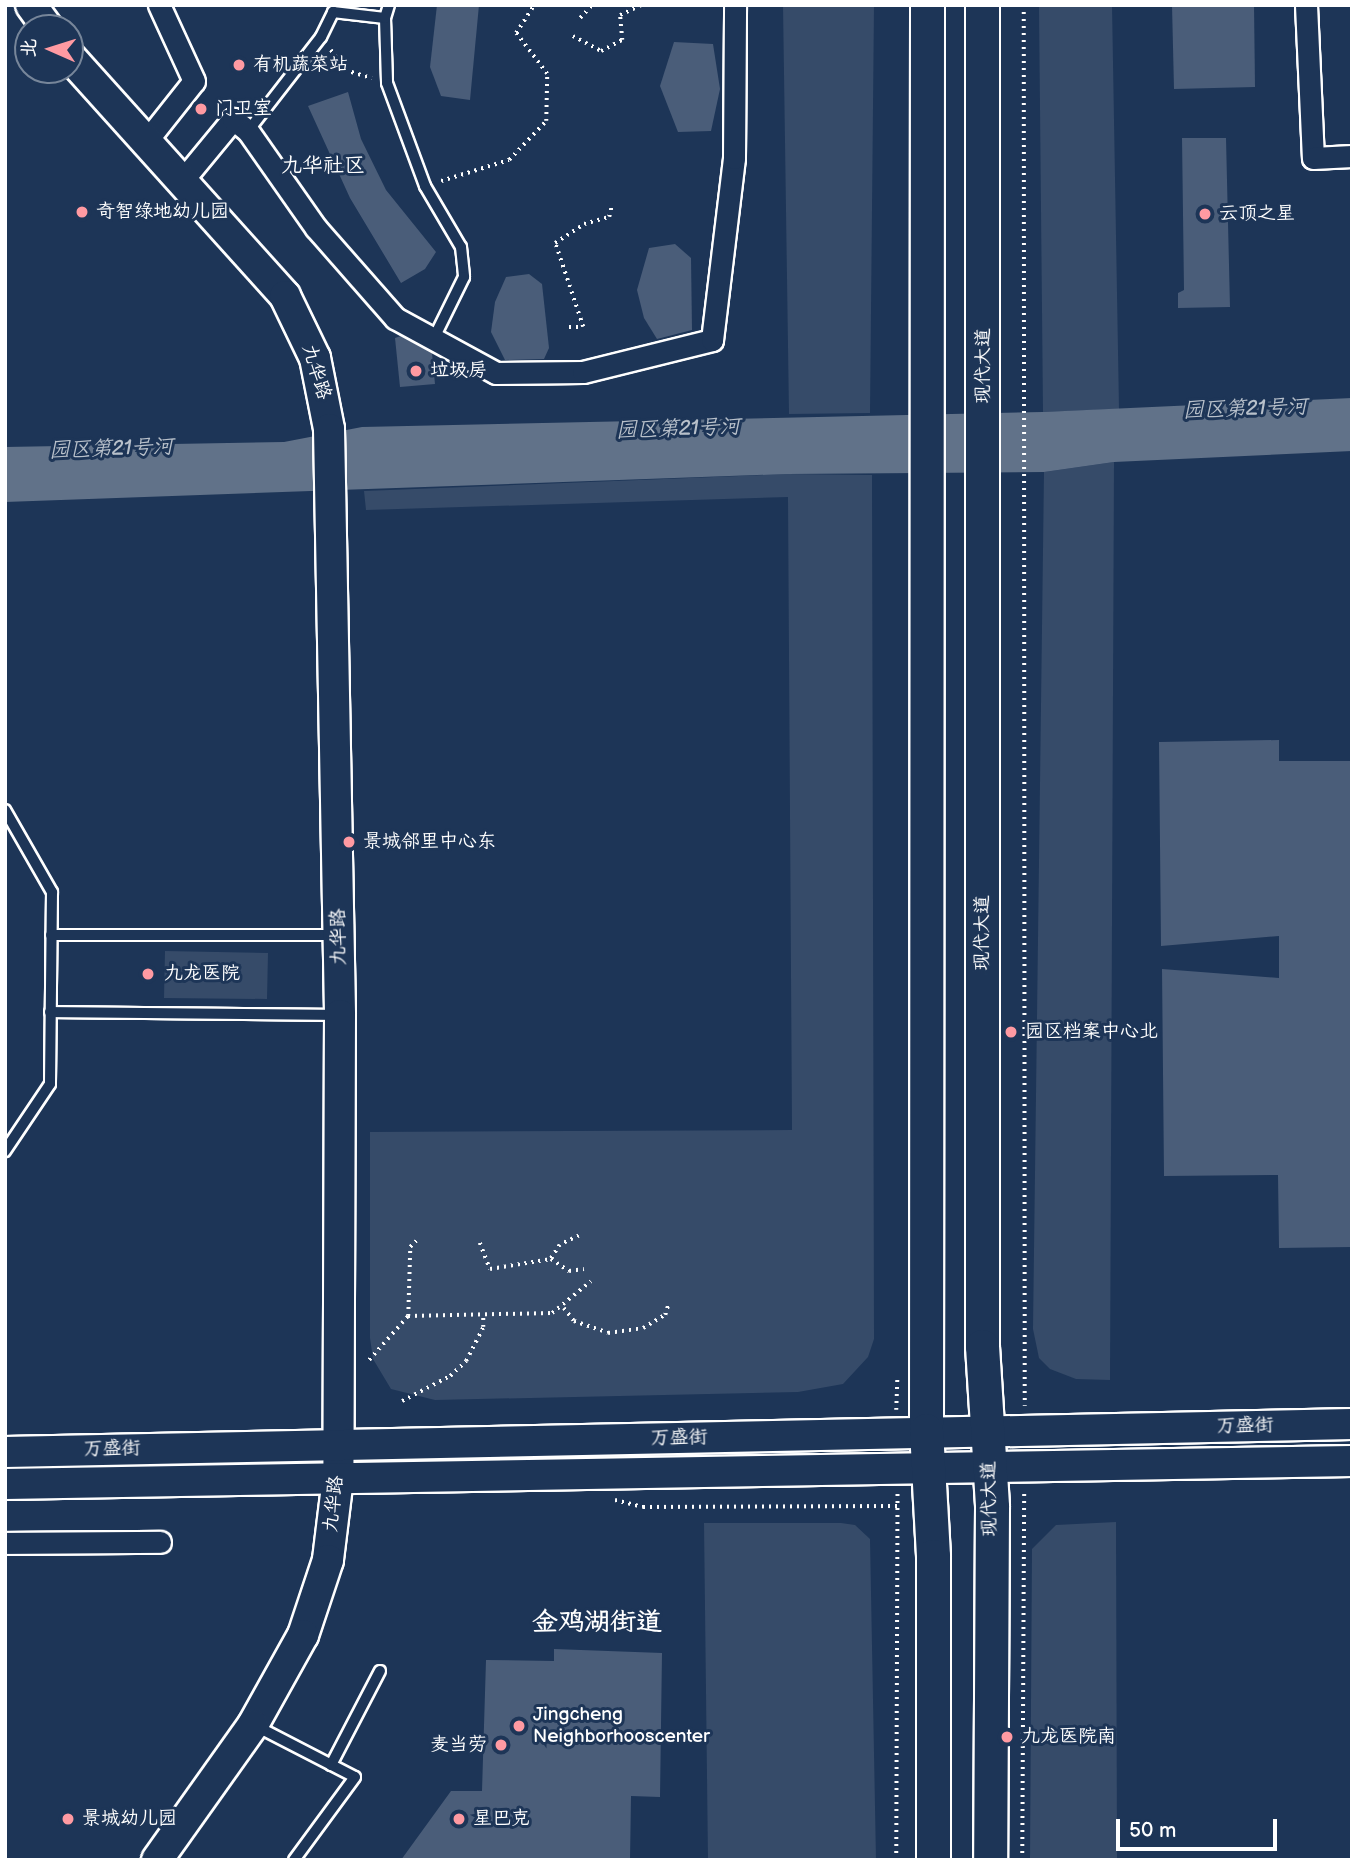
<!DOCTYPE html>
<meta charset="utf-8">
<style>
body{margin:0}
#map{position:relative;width:1357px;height:1865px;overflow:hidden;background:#1d3557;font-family:"Balsamiq Sans","LXGW WenKai TC",sans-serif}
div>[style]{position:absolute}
.green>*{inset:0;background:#364b69}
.water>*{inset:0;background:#617289}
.building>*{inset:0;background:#4a5d79}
.path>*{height:3.5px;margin-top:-1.75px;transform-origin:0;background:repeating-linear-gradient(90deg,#fff 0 2px,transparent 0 7px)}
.roads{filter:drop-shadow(2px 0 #fff) drop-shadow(-2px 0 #fff) drop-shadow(0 2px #fff) drop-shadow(0 -2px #fff)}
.lane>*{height:10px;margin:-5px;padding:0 5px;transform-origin:5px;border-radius:5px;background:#1d3557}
.street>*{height:21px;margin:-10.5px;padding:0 10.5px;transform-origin:10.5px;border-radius:10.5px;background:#1d3557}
.secondary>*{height:30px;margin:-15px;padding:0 15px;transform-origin:15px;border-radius:15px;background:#1d3557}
.primary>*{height:33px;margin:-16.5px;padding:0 16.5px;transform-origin:16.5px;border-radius:16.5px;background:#1d3557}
.dots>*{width:19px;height:19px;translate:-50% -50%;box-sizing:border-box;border:4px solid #1d3557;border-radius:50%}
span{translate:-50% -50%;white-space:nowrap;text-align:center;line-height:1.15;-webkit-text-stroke:6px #1d3557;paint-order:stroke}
.poi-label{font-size:19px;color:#fff}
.left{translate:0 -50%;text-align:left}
.right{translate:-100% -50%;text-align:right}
.street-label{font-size:19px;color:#fff}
.neighbourhood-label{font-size:21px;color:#fff}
.water-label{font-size:21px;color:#b8c0ca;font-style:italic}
.district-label{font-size:26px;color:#fff;font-weight:700}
.frame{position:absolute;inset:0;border:7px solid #fff;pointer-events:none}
.north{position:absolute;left:14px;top:14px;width:70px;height:70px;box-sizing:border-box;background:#1d3557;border:2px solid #77869a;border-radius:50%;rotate:273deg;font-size:19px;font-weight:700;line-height:28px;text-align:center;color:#fff}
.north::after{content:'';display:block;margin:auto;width:24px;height:32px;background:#ff9aa2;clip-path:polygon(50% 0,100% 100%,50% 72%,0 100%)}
.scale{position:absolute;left:1116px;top:1819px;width:161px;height:32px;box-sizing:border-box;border:4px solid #fff;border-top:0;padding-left:9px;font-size:21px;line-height:24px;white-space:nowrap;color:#fff;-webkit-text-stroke:5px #1d3557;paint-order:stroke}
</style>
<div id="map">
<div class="green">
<div style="clip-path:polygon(783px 5px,874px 5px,870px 413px,789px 414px)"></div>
<div style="clip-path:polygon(1039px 5px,1112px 5px,1119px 409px,1043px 412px)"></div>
<div style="clip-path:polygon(1114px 462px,1110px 1380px,1076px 1379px,1050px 1369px,1039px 1358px,1033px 1329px,1044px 472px)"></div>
<div style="clip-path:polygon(788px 474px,872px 475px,874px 1339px,868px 1357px,843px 1384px,798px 1392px,435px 1400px,391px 1389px,373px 1359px,370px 1338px,370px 1132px,792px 1130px,788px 497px,366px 510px,364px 491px)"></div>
<div style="clip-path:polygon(165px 951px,268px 953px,267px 999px,164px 998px)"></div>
<div style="clip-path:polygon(1116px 1522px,1117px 1860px,1030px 1860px,1032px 1549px,1056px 1525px)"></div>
<div style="clip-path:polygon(704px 1523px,841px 1523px,855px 1525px,870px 1539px,876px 1860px,708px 1860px)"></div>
</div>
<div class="water">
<div style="clip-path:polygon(1352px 398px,1352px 451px,1114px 462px,1044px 472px,788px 474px,5px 502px,5px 447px,284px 442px,362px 427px,1043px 412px)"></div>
</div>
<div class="building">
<div style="clip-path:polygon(437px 5px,479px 5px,470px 100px,441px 96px,430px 67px)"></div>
<div style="clip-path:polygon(1172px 5px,1254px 5px,1255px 87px,1174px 89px)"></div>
<div style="clip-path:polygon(674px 42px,713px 44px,720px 89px,711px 131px,678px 132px,660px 86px)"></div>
<div style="clip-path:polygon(348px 92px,361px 139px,386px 190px,436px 252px,425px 269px,401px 283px,350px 198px,308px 106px)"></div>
<div style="clip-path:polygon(1182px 138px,1226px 138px,1230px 307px,1178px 308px,1178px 293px,1184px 290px)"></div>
<div style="clip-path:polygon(675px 244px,691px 258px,692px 330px,657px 339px,644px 318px,637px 290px,649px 248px)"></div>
<div style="clip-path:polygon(529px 274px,542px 284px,549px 348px,544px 359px,505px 360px,491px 332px,495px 302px,506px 277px)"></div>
<div style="clip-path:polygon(401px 336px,432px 353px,435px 384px,400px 387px,395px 338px)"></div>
<div style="clip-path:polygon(1279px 740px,1279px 761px,1352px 761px,1352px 1247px,1279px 1248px,1278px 1175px,1164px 1176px,1162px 969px,1279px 978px,1279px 936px,1161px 946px,1159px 742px)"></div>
<div style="clip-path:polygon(554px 1649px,662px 1653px,660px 1797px,631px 1796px,630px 1860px,401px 1860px,451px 1791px,482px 1791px,486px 1660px,554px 1661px)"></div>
</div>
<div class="path">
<div style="left:1024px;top:5px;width:1401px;rotate:89.96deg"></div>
<div style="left:580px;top:18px;width:18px;rotate:-47deg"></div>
<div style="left:573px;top:36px;width:32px;rotate:28deg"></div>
<div style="left:601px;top:51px;width:24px;rotate:-28deg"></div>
<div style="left:622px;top:40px;width:25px;rotate:-95deg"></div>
<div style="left:620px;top:15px;width:23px;rotate:-25deg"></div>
<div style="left:331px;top:50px;width:24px;rotate:55deg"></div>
<div style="left:345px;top:70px;width:28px;rotate:17deg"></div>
<div style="left:441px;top:181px;width:71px;rotate:-17.2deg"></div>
<div style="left:509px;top:160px;width:54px;rotate:-46.5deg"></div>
<div style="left:546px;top:121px;width:47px;rotate:-88.8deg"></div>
<div style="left:547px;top:74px;width:51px;rotate:-127.1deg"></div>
<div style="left:516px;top:33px;width:33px;rotate:-57deg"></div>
<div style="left:569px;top:327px;width:14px"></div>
<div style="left:583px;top:327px;width:89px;rotate:-108.4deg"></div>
<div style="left:555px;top:243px;width:35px;rotate:-33deg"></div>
<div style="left:584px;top:224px;width:26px;rotate:-16deg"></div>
<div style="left:609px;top:217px;width:13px;rotate:-77deg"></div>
<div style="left:579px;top:1236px;width:21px;rotate:155deg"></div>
<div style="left:560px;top:1245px;width:17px;rotate:123deg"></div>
<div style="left:551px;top:1259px;width:22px;rotate:34deg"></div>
<div style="left:569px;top:1271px;width:15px;rotate:-8deg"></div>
<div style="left:480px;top:1243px;width:28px;rotate:69deg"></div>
<div style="left:490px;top:1269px;width:62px;rotate:-9.3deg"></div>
<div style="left:564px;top:1308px;width:16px;rotate:52deg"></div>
<div style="left:574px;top:1321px;width:36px;rotate:19deg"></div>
<div style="left:608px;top:1333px;width:35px;rotate:-8deg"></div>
<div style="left:643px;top:1328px;width:26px;rotate:-31deg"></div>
<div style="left:665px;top:1315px;width:10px;rotate:-73deg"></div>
<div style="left:408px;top:1316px;width:69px;rotate:-88.3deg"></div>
<div style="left:410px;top:1247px;width:10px;rotate:-45deg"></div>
<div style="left:369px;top:1360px;width:59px;rotate:-48.4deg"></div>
<div style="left:408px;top:1316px;width:144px;rotate:-1.2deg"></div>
<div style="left:552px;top:1313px;width:50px;rotate:-39.4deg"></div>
<div style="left:402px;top:1401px;width:54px;rotate:-27.5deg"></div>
<div style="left:450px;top:1376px;width:22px;rotate:-43deg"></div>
<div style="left:466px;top:1361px;width:38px;rotate:-63deg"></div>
<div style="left:483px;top:1327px;width:13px;rotate:-90deg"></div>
<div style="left:896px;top:1410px;width:31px;rotate:-88deg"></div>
<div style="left:615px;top:1500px;width:29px;rotate:14deg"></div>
<div style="left:643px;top:1507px;width:254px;rotate:-0.2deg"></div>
<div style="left:896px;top:1860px;width:366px;rotate:-89.8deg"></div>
<div style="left:1022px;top:1860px;width:369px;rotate:-89.7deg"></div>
</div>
<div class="roads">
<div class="lane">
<div style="left:385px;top:18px;width:65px;rotate:88.2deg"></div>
<div style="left:387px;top:83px;width:110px;rotate:69.7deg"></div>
<div style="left:425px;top:186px;width:71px;rotate:59.5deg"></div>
<div style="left:461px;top:247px;width:30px;rotate:84deg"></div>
<div style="left:464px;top:277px;width:68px;rotate:116.2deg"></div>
<div style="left:248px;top:131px;width:119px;rotate:-52.2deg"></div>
<div style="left:321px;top:37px;width:28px;rotate:-64deg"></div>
<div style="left:333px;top:12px;width:52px;rotate:6.6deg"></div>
<div style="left:385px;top:18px;width:14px;rotate:-73deg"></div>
<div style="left:5px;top:810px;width:95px;rotate:60.2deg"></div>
<div style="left:52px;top:892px;width:192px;rotate:90.6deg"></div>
<div style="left:50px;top:1084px;width:81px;rotate:123.9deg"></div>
<div style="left:51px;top:935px;width:286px"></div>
<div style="left:50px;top:1012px;width:288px;rotate:0.6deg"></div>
<div style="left:256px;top:1726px;width:111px;rotate:27.3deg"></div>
<div style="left:355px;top:1777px;width:103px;rotate:126.3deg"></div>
<div style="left:331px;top:1765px;width:106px;rotate:-62.5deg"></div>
</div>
<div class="street">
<div style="left:1306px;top:5px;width:153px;rotate:87.4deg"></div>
<div style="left:1313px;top:158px;width:39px;rotate:-3deg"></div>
<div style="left:144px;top:144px;width:80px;rotate:-51.6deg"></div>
<div style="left:194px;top:81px;width:84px;rotate:-114.7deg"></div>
<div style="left:181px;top:182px;width:82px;rotate:-50.5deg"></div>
<div style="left:233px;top:119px;width:19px;rotate:39deg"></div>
<div style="left:248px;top:131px;width:118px;rotate:55deg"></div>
<div style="left:316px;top:228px;width:120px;rotate:48.7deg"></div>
<div style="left:395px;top:318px;width:115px;rotate:28.6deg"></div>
<div style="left:496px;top:373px;width:87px;rotate:-0.7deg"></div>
<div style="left:583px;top:372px;width:133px;rotate:-13.9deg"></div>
<div style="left:712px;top:340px;width:183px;rotate:-83.1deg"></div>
<div style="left:734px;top:158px;width:153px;rotate:-89.6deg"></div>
<div style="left:5px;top:1543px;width:155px;rotate:-0.4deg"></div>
</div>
<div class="secondary">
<div style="left:31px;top:5px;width:29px;rotate:54deg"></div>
<div style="left:70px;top:57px;width:321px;rotate:48deg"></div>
<div style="left:285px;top:296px;width:69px;rotate:64.2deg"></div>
<div style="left:315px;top:358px;width:72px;rotate:78.8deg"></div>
<div style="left:329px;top:429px;width:586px;rotate:88.92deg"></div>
<div style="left:340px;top:1015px;width:463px;rotate:90.2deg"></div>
<div style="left:338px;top:1478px;width:83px;rotate:97deg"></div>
<div style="left:328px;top:1560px;width:79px;rotate:108.4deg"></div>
<div style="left:303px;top:1635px;width:103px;rotate:119.1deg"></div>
<div style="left:253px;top:1725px;width:166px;rotate:125.4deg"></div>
<div style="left:5px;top:1452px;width:1347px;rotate:-1.19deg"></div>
<div style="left:5px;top:1484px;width:1347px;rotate:-0.98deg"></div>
</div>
<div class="primary">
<div style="left:927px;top:5px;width:1425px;rotate:90.04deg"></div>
<div style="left:926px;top:1430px;width:126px;rotate:86.8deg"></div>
<div style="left:933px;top:1556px;width:304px;rotate:90deg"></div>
<div style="left:982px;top:5px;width:1341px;rotate:90deg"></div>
<div style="left:982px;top:1346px;width:161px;rotate:86.4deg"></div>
<div style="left:992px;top:1507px;width:353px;rotate:90.3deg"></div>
</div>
</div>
<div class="dots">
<div style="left:239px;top:65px;background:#ff9aa2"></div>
<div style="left:201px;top:109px;background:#ff9aa2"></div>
<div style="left:82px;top:212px;background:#ff9aa2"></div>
<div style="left:1205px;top:214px;background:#ff9aa2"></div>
<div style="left:416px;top:371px;background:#ff9aa2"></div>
<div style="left:349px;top:842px;background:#ff9aa2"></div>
<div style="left:148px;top:974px;background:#ff9aa2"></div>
<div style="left:1011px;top:1032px;background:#ff9aa2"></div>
<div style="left:519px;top:1726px;background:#ff9aa2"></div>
<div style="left:1007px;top:1737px;background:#ff9aa2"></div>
<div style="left:501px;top:1745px;background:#ff9aa2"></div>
<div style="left:68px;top:1819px;background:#ff9aa2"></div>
<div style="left:459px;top:1819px;background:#ff9aa2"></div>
</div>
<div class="poi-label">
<span class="left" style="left:253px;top:65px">有机蔬菜站</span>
<span class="left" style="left:215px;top:109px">门卫室</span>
<span class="left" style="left:96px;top:212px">奇智绿地幼儿园</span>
<span class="left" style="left:1219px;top:214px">云顶之星</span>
<span class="left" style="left:430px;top:371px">垃圾房</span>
<span class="left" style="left:363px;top:842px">景城邻里中心东</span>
<span class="left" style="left:164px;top:974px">九龙医院</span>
<span class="left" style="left:1025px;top:1032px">园区档案中心北</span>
<span class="left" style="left:533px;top:1726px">Jingcheng<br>Neighborhooscenter</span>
<span class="left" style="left:1021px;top:1737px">九龙医院南</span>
<span class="right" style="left:487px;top:1745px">麦当劳</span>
<span class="left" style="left:82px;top:1819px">景城幼儿园</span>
<span class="left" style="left:473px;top:1819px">星巴克</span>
</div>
<div class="street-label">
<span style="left:984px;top:366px;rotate:-90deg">现代大道</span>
<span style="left:316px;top:372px;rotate:73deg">九华路</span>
<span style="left:983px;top:933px;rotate:-90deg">现代大道</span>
<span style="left:339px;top:937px;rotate:-91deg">九华路</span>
<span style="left:1245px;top:1426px;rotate:-1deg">万盛街</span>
<span style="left:679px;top:1438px;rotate:-1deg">万盛街</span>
<span style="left:112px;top:1449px;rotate:-1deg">万盛街</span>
<span style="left:990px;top:1499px;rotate:-91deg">现代大道</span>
<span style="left:334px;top:1504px;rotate:-84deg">九华路</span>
</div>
<div class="neighbourhood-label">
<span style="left:323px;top:166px">九华社区</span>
</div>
<div class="water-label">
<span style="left:1245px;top:409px;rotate:-2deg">园区第21号河</span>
<span style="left:678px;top:429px;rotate:-2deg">园区第21号河</span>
<span style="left:111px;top:449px;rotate:-2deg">园区第21号河</span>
</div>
<div class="district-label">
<span style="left:597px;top:1623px">金鸡湖街道</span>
</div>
<div class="frame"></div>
<div class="north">北</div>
<div class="scale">50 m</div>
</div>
